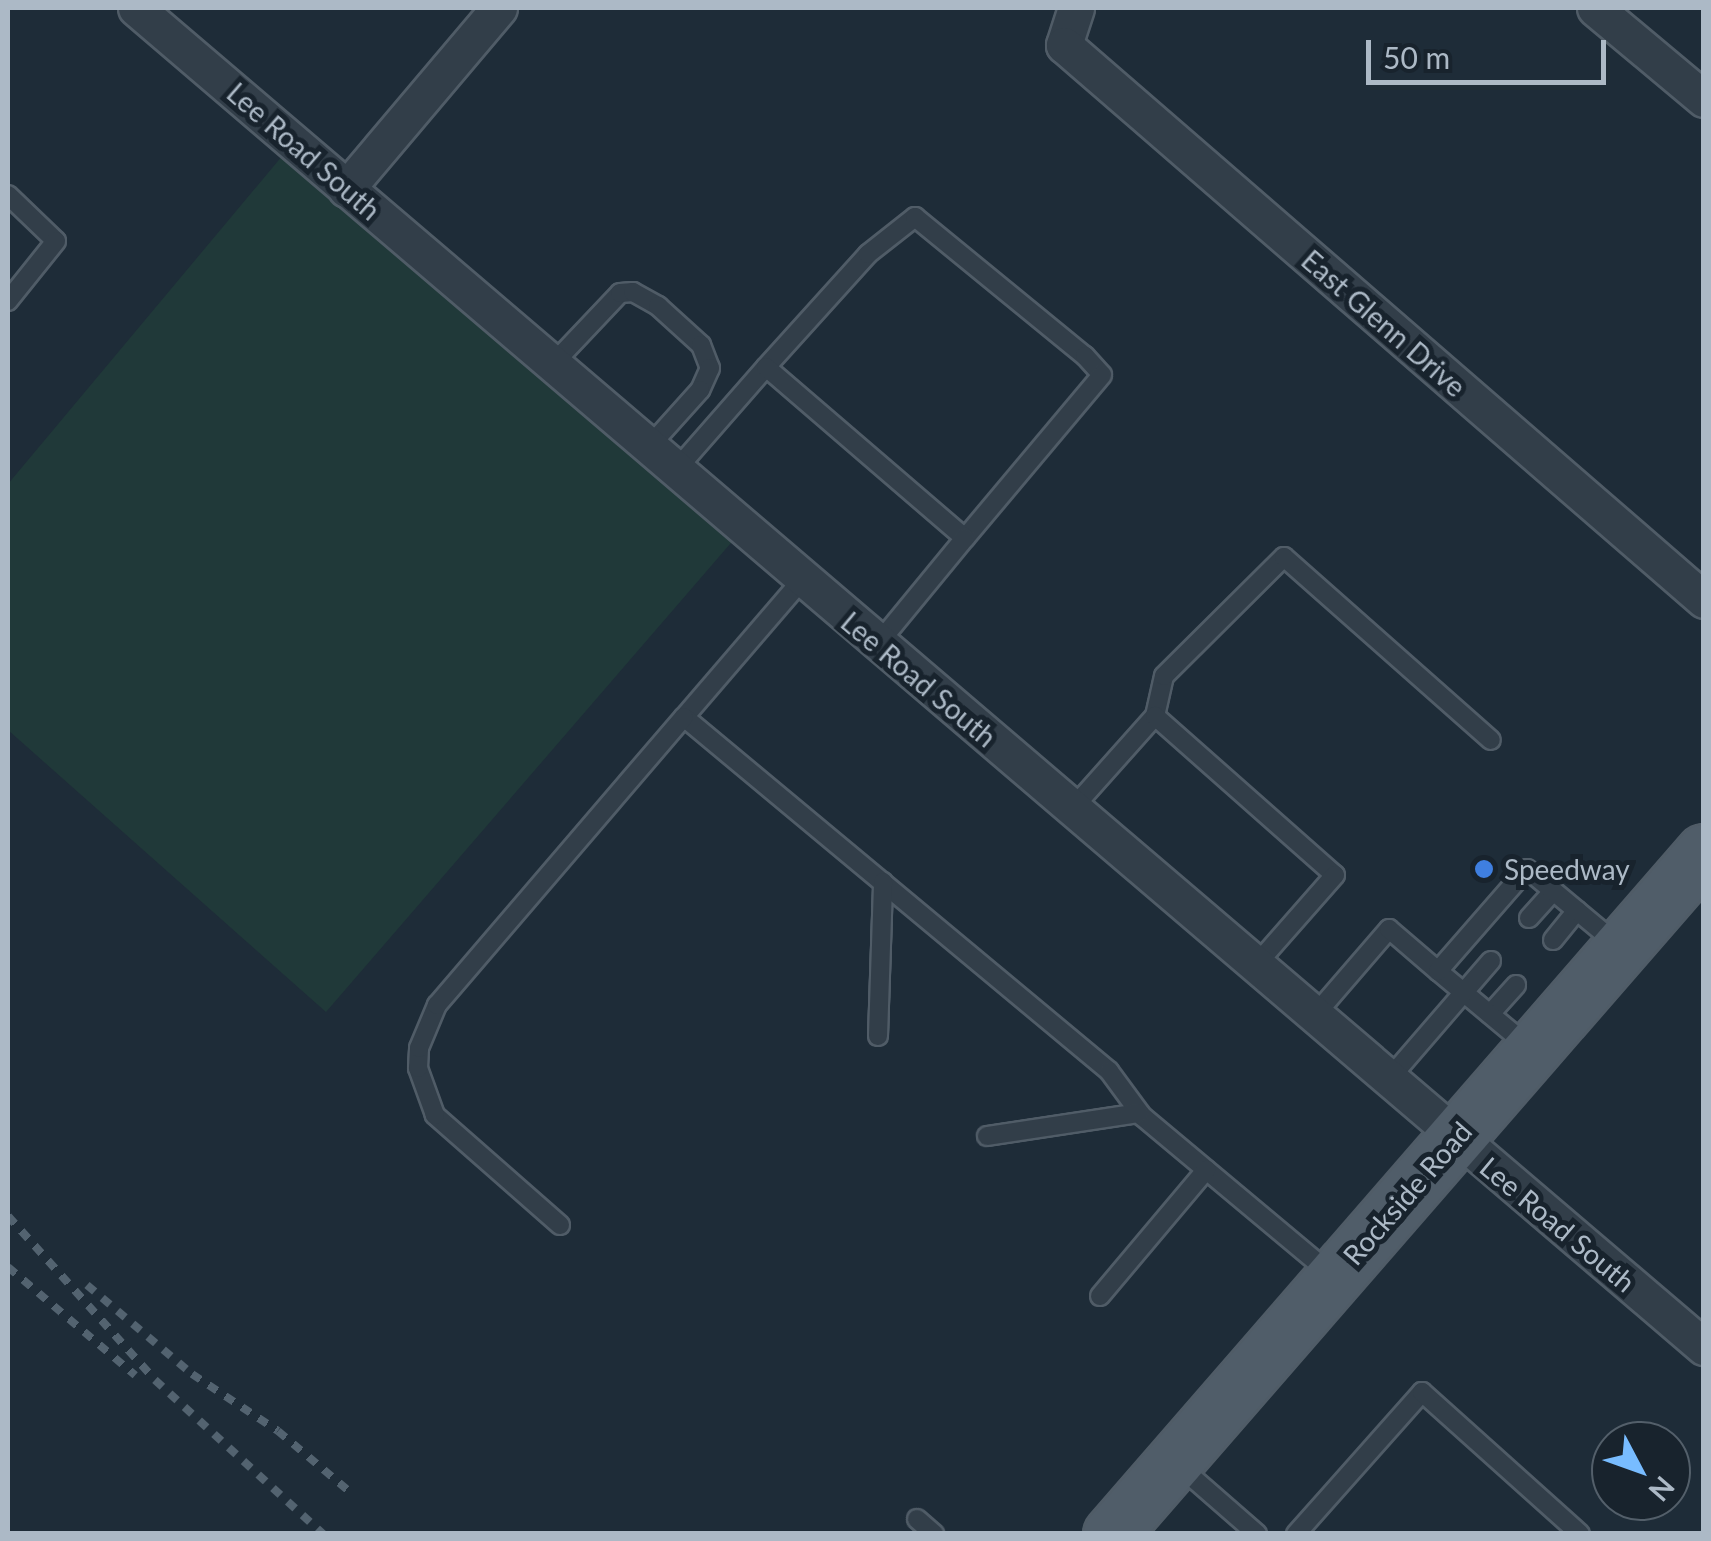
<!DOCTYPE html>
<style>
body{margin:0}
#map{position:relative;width:1711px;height:1541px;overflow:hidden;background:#1e2c38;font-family:Lato,sans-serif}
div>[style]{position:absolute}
.green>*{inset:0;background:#203939}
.roads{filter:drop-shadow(2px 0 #505c67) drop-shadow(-2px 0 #505c67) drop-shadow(0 2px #505c67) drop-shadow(0 -2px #505c67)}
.lane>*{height:18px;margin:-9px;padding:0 9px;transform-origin:9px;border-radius:9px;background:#323e49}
.street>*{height:35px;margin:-17.5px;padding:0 17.5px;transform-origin:17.5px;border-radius:17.5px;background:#323e49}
.primary>*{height:55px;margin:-27.5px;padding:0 27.5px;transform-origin:27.5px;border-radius:27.5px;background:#505d69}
.rail>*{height:8px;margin-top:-4px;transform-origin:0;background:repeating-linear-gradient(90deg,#536370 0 10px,transparent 0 20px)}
.dots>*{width:28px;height:28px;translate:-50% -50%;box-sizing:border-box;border:5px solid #18232d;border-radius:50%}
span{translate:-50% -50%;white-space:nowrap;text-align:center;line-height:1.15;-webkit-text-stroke:10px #18232d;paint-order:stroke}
.street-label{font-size:28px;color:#acb9c6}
.poi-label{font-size:28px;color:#acb9c6}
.left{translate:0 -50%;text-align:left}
.frame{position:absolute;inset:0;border:10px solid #acb9c6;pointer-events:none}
.north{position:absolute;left:1591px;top:1421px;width:100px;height:100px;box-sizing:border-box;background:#18232d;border:2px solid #535f6a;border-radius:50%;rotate:131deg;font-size:28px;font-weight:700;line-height:40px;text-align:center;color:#acb9c6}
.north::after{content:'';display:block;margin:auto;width:35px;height:45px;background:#78bcff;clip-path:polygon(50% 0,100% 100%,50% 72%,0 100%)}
.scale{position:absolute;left:1366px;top:40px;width:240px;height:45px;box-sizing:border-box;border:5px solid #acb9c6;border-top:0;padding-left:12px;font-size:30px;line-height:35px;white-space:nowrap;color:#acb9c6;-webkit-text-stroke:8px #18232d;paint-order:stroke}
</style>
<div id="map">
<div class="green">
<div style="clip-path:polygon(293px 143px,743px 529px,326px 1012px,8px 730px,8px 484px)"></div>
</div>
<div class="roads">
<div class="lane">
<div style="left:8px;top:195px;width:66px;rotate:43.8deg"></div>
<div style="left:56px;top:241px;width:77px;rotate:128.7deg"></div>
<div style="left:551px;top:366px;width:100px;rotate:-46.6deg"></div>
<div style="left:620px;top:293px;width:13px;rotate:-4deg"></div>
<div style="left:633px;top:292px;width:29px;rotate:29deg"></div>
<div style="left:658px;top:306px;width:58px;rotate:42.2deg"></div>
<div style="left:701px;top:345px;width:25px;rotate:69deg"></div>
<div style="left:710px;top:368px;width:24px;rotate:114deg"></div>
<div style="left:700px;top:390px;width:78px;rotate:131.9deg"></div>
<div style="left:766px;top:367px;width:152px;rotate:-47.9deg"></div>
<div style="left:868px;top:254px;width:60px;rotate:-38.2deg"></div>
<div style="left:915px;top:217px;width:220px;rotate:39.3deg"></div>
<div style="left:1085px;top:356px;width:25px;rotate:48deg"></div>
<div style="left:1102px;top:375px;width:213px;rotate:130deg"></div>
<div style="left:675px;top:471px;width:138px;rotate:-48.8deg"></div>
<div style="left:766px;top:367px;width:262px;rotate:40.7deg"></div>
<div style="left:965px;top:538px;width:137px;rotate:129.4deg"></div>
<div style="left:802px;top:580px;width:181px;rotate:130.7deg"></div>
<div style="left:684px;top:717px;width:553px;rotate:39.79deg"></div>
<div style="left:1109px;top:1071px;width:56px;rotate:53.7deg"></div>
<div style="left:1142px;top:1116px;width:245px;rotate:39.9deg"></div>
<div style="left:1155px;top:716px;width:41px;rotate:-77.3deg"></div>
<div style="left:1164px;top:676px;width:169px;rotate:-44.8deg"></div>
<div style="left:1284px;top:557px;width:276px;rotate:41.5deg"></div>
<div style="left:1072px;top:809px;width:125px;rotate:-48.3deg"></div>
<div style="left:1155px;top:716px;width:240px;rotate:41.5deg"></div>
<div style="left:1335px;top:875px;width:121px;rotate:131.3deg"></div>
<div style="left:1529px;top:918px;width:36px;rotate:-48deg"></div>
<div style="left:1553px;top:940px;width:38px;rotate:-51deg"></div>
<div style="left:1490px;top:1014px;width:39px;rotate:-48deg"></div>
<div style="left:1314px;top:1016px;width:115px;rotate:-49.2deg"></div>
<div style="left:1389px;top:929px;width:65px;rotate:40.6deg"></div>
<div style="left:878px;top:1036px;width:154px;rotate:-88.1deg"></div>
<div style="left:1528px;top:1046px;width:117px;rotate:-140.2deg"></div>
<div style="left:1438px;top:971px;width:135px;rotate:-48.9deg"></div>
<div style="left:1527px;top:869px;width:117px;rotate:39.8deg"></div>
<div style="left:1389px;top:1079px;width:156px;rotate:-49.2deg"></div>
<div style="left:987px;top:1136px;width:154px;rotate:-8.6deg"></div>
<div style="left:560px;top:1225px;width:167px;rotate:-138.7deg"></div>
<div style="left:435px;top:1115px;width:50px;rotate:-109.9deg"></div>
<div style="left:418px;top:1068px;width:20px;rotate:-87deg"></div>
<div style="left:419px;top:1048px;width:47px;rotate:-67.3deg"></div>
<div style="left:437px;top:1005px;width:379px;rotate:-49.4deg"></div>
<div style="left:1100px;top:1296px;width:165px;rotate:-49.9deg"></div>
<div style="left:1178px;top:1465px;width:105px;rotate:41.1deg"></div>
<div style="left:917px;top:1519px;width:23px;rotate:41deg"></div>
<div style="left:1296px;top:1534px;width:190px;rotate:-48.4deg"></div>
<div style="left:1422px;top:1392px;width:212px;rotate:41.9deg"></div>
</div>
<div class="street">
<div style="left:136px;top:8px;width:2062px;rotate:40.5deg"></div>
<div style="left:1076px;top:8px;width:39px;rotate:108deg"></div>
<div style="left:1064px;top:45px;width:847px;rotate:40.93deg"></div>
<div style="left:1595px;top:8px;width:142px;rotate:39.9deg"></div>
<div style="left:346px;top:189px;width:237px;rotate:-49.8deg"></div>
</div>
<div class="primary">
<div style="left:1111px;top:1534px;width:904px;rotate:-48.99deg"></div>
</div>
</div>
<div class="rail">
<div style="left:8px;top:1216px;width:220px;rotate:48.1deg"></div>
<div style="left:155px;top:1380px;width:228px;rotate:42.5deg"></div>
<div style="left:8px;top:1267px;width:167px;rotate:40.4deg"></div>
<div style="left:87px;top:1285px;width:138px;rotate:40.3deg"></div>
<div style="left:192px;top:1374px;width:103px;rotate:33.5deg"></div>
<div style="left:278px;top:1431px;width:94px;rotate:40.3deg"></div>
</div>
<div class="dots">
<div style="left:1484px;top:869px;background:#3f7fe0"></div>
</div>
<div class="street-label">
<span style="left:304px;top:151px;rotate:41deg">Lee Road South</span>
<span style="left:1384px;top:323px;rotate:41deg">East Glenn Drive</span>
<span style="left:919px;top:679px;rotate:40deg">Lee Road South</span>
<span style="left:1407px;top:1193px;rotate:-49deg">Rockside Road</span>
<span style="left:1558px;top:1224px;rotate:40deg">Lee Road South</span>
</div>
<div class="poi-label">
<span class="left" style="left:1504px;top:869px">Speedway</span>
</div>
<div class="frame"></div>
<div class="north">N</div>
<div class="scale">50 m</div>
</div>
